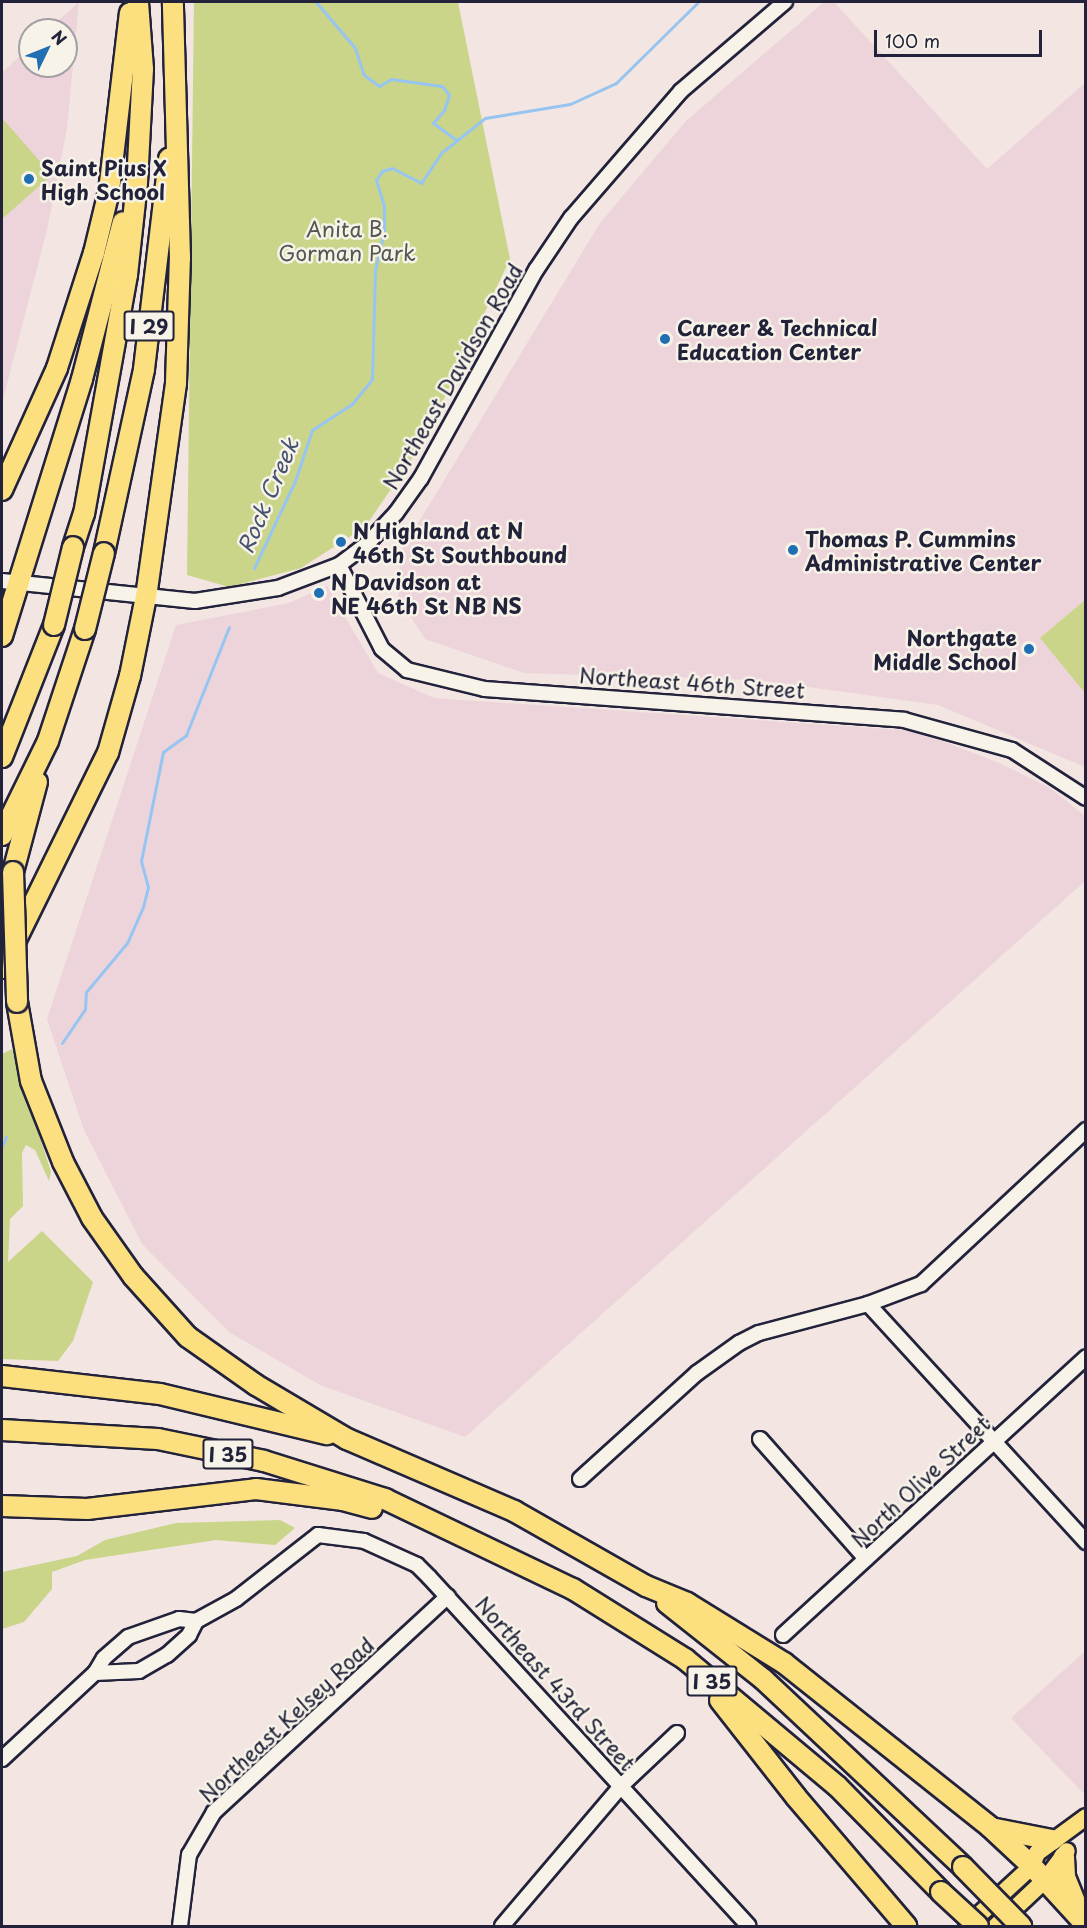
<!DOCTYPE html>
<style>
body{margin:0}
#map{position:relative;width:1087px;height:1928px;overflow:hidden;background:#f2e5e2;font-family:"Playpen Sans",sans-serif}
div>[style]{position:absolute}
.built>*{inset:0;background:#edd4da}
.green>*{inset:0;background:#cad589}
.stream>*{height:3px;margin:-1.5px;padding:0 1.5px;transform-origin:1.5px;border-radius:1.5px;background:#97c5f1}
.roads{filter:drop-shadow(2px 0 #22223b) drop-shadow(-2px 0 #22223b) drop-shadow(0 2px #22223b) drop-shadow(0 -2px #22223b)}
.minor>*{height:14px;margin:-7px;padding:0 7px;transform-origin:7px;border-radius:7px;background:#f7f3e8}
.major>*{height:16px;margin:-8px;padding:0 8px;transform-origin:8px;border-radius:8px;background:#fce080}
.highway>*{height:20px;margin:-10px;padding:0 10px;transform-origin:10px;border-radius:10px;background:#fce080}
.bridges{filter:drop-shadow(2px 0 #22223b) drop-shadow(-2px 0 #22223b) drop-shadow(0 2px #22223b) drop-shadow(0 -2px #22223b)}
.highway-bridge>*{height:20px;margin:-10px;padding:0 10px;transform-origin:10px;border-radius:10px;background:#fce080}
.dots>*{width:16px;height:16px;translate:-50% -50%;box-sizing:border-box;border:3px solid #f7f3e8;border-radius:50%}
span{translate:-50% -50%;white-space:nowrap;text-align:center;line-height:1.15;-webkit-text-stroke:5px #f7f3e8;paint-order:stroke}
.shield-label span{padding:2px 4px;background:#f7f3e8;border:2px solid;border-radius:4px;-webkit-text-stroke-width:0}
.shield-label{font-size:20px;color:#22223b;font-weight:700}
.poi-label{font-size:21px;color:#22223b;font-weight:700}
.left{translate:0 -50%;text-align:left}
.right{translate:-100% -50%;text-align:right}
.park-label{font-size:21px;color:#545852}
.street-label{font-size:21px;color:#22223b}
.water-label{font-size:22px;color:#455372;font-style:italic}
.frame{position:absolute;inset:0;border:3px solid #22223b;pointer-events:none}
.north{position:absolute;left:18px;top:18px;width:60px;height:60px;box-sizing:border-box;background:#f7f3e8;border:2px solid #a29fa3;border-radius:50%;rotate:47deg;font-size:16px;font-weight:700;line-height:24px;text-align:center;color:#22223b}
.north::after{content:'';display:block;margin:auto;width:21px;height:27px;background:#1f6fb2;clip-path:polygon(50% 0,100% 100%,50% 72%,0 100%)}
.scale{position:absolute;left:874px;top:30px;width:168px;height:27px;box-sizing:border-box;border:3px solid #22223b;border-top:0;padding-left:8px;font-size:18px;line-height:21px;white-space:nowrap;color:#22223b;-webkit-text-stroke:4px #f7f3e8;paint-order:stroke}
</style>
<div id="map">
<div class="built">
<div style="clip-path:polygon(79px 2px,67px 128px,47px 230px,2px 403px,2px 73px,30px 46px,30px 66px,66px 66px,66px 30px,48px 30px)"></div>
<div style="clip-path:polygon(824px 2px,834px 2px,987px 169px,1085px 83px,1085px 767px,938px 705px,759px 680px,524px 673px,425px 639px,398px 597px,400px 553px,600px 223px,686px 121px)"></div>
<div style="clip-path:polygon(327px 586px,378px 673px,434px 698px,916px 731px,997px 762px,1049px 787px,1085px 816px,1085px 881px,465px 1437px,320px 1385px,229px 1332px,142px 1244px,84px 1130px,47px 1019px,176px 625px,289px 603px)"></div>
<div style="clip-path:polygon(1085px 1651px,1086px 1791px,1083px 1793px,1011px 1718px)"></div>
</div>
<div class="green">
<div style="clip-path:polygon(194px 2px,458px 2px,510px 259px,424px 441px,365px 527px,301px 568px,229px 587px,187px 575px)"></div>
<div style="clip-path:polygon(2px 118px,52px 175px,2px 219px)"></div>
<div style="clip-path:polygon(1085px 600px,1085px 693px,1040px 638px)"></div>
<div style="clip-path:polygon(12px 1049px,51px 1172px,49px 1181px,35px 1150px,26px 1145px,22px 1153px,23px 1206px,10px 1219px,8px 1262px,42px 1231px,93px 1282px,73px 1341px,58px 1361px,2px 1359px,2px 1054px)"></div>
<div style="clip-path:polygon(280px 1520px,295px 1528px,275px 1545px,216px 1540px,85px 1560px,52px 1572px,52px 1589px,24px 1622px,2px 1629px,2px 1572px,77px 1556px,105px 1540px,176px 1523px)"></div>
</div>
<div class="stream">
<div style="left:316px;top:2px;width:60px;rotate:49.7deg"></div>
<div style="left:355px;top:48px;width:28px;rotate:72deg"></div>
<div style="left:364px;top:75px;width:19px;rotate:36deg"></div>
<div style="left:379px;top:86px;width:14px;rotate:-30deg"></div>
<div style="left:391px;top:79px;width:51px;rotate:7.8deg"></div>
<div style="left:442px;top:86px;width:11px;rotate:52deg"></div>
<div style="left:449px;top:95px;width:16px;rotate:108deg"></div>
<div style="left:444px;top:110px;width:17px;rotate:130deg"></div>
<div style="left:433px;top:123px;width:29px;rotate:36deg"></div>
<div style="left:254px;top:568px;width:96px;rotate:-64.8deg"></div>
<div style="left:295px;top:481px;width:54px;rotate:-71.6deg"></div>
<div style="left:312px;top:430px;width:48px;rotate:-33deg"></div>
<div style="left:352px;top:404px;width:32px;rotate:-51deg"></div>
<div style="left:372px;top:379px;width:109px;rotate:-88.4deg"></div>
<div style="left:375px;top:270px;width:39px;rotate:-77deg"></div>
<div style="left:384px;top:232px;width:26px;rotate:-90deg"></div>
<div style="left:384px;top:206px;width:27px;rotate:-107deg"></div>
<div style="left:376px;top:180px;width:11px;rotate:-56deg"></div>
<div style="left:382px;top:171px;width:10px;rotate:-17deg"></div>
<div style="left:392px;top:168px;width:33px;rotate:27deg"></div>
<div style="left:421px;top:183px;width:36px;rotate:-56deg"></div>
<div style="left:441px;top:153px;width:56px;rotate:-38.5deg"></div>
<div style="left:485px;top:118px;width:86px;rotate:-9.4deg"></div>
<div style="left:570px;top:104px;width:51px;rotate:-24.5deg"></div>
<div style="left:616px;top:83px;width:115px;rotate:-44.6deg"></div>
<div style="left:62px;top:1043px;width:41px;rotate:-55.9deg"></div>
<div style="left:85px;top:1009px;width:17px;rotate:-87deg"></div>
<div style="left:86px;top:992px;width:64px;rotate:-50.1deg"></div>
<div style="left:127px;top:943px;width:39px;rotate:-66deg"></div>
<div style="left:143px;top:907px;width:21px;rotate:-76deg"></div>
<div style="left:148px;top:887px;width:27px;rotate:-105deg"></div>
<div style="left:141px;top:861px;width:111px;rotate:-78.6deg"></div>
<div style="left:163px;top:752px;width:29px;rotate:-36deg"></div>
<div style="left:186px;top:735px;width:116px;rotate:-68.3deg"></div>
<div style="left:2px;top:1146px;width:10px;rotate:-66deg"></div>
</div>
<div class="roads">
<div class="minor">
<div style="left:339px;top:565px;width:94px;rotate:62.9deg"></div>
<div style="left:382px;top:649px;width:33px;rotate:40deg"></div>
<div style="left:407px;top:670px;width:80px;rotate:13.7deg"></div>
<div style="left:485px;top:689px;width:420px;rotate:4.2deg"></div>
<div style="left:904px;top:720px;width:112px;rotate:15.5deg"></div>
<div style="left:1012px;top:750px;width:88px;rotate:33deg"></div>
<div style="left:2px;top:581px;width:194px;rotate:5.9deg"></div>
<div style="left:195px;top:601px;width:84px;rotate:-8.9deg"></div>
<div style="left:278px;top:588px;width:65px;rotate:-20.7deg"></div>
<div style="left:339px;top:565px;width:36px;rotate:-37deg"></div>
<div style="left:368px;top:543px;width:41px;rotate:-47deg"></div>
<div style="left:396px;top:513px;width:43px;rotate:-54.5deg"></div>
<div style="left:421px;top:478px;width:238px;rotate:-61.1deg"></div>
<div style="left:536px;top:270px;width:63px;rotate:-56.1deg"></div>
<div style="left:571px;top:218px;width:168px;rotate:-49.1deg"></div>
<div style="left:681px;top:91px;width:137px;rotate:-40.6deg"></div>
<div style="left:868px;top:1304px;width:323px;rotate:47.5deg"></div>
<div style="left:760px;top:1439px;width:160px;rotate:48.5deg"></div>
<div style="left:580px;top:1479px;width:158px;rotate:-42.2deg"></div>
<div style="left:697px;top:1373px;width:52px;rotate:-35.5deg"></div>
<div style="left:739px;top:1343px;width:22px;rotate:-27deg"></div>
<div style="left:759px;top:1333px;width:113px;rotate:-14.9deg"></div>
<div style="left:868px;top:1304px;width:57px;rotate:-20.7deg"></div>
<div style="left:921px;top:1284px;width:226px;rotate:-43deg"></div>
<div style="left:783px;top:1635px;width:411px;rotate:-42.5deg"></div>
<div style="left:95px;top:1673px;width:44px;rotate:-2.6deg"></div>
<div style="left:139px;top:1671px;width:32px;rotate:-30deg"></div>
<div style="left:167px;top:1655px;width:30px;rotate:-42deg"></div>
<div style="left:189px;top:1635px;width:16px;rotate:-63deg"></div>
<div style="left:2px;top:1759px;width:127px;rotate:-42.8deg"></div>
<div style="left:95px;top:1673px;width:17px;rotate:-59deg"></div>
<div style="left:104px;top:1658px;width:32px;rotate:-41deg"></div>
<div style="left:128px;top:1637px;width:54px;rotate:-19.4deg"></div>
<div style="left:179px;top:1619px;width:17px;rotate:7deg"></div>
<div style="left:196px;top:1621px;width:46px;rotate:-28.8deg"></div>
<div style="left:236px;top:1599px;width:104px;rotate:-38deg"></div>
<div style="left:318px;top:1535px;width:46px;rotate:7.4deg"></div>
<div style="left:364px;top:1541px;width:58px;rotate:24.4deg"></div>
<div style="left:417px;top:1565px;width:17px;rotate:45deg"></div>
<div style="left:429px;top:1577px;width:473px;rotate:47.5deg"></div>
<div style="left:180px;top:1926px;width:72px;rotate:-82.8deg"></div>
<div style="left:189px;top:1855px;width:50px;rotate:-59.8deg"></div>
<div style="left:214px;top:1812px;width:318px;rotate:-42.7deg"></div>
<div style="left:502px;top:1926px;width:184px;rotate:-49.6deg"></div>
<div style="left:621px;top:1786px;width:77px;rotate:-43.4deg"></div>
</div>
<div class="major">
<div style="left:967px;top:1926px;width:88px;rotate:-42.7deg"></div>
<div style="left:1032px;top:1866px;width:14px;rotate:-69deg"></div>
<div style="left:1037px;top:1853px;width:61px;rotate:-36.3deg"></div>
<div style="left:996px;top:1926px;width:67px;rotate:-43.2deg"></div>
<div style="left:1045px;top:1880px;width:36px;rotate:-53deg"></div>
</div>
<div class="highway">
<div style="left:2px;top:490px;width:134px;rotate:-65.7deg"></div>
<div style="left:57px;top:368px;width:121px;rotate:-72.2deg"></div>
<div style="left:94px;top:253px;width:64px;rotate:-76.4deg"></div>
<div style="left:109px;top:191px;width:179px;rotate:-83.3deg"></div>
<div style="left:73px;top:547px;width:35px;rotate:-72deg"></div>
<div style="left:84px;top:514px;width:243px;rotate:-79.8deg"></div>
<div style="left:127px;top:275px;width:93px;rotate:-83.8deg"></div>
<div style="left:137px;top:183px;width:114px;rotate:-87deg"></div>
<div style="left:143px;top:69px;width:67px;rotate:-94.3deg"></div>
<div style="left:104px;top:553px;width:188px;rotate:-77.7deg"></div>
<div style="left:144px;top:369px;width:212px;rotate:-83.2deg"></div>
<div style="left:2px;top:636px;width:269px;rotate:-72.7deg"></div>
<div style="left:82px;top:379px;width:162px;rotate:-75.4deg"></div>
<div style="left:2px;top:757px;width:142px;rotate:-68.5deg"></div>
<div style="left:2px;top:835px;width:105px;rotate:-63.9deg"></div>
<div style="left:48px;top:741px;width:118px;rotate:-71.7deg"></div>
<div style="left:13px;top:872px;width:93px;rotate:-75.1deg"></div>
<div style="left:2px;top:968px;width:240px;rotate:-63.8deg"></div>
<div style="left:108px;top:753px;width:80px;rotate:-74.1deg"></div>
<div style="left:130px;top:676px;width:81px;rotate:-78.6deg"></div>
<div style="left:146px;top:597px;width:216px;rotate:-82deg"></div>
<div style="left:176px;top:383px;width:125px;rotate:-88.2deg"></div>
<div style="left:180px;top:258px;width:256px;rotate:-91.6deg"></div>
<div style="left:17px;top:1002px;width:80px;rotate:80deg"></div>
<div style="left:31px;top:1081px;width:87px;rotate:68.4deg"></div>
<div style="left:63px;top:1162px;width:63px;rotate:62.6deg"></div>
<div style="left:92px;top:1218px;width:71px;rotate:54.7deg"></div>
<div style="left:133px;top:1276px;width:82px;rotate:48deg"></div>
<div style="left:188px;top:1337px;width:83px;rotate:35.2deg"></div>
<div style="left:256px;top:1385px;width:106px;rotate:30.7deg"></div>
<div style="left:347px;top:1439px;width:182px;rotate:23.3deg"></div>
<div style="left:514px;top:1511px;width:152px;rotate:29.6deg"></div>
<div style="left:646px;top:1586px;width:44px;rotate:22.5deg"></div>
<div style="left:687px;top:1603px;width:114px;rotate:31.7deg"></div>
<div style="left:784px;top:1663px;width:263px;rotate:38.5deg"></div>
<div style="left:990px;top:1827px;width:57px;rotate:42.9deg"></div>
<div style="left:1032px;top:1866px;width:80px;rotate:47.5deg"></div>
<div style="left:2px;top:1376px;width:159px;rotate:6.5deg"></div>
<div style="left:160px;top:1394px;width:172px;rotate:13.5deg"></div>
<div style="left:2px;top:1430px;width:156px;rotate:3.3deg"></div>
<div style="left:158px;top:1439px;width:108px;rotate:11.7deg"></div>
<div style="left:264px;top:1461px;width:127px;rotate:17.4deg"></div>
<div style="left:385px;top:1499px;width:208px;rotate:25.6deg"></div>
<div style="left:573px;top:1589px;width:132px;rotate:32deg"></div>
<div style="left:685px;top:1659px;width:198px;rotate:39.9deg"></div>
<div style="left:837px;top:1786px;width:148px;rotate:45.5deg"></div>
<div style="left:2px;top:1506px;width:85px;rotate:2deg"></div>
<div style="left:87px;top:1509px;width:170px;rotate:-6.7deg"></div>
<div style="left:256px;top:1489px;width:88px;rotate:7.2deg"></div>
<div style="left:343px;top:1500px;width:30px;rotate:15deg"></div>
<div style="left:667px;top:1603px;width:122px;rotate:38.4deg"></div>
<div style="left:763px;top:1679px;width:274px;rotate:43.2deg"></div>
<div style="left:720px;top:1700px;width:123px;rotate:51.9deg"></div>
<div style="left:796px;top:1797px;width:170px;rotate:49.5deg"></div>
<div style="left:996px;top:1829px;width:57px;rotate:11.1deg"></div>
<div style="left:1064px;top:1857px;width:20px;rotate:87deg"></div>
<div style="left:1065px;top:1877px;width:35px;rotate:68deg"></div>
</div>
</div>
<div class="bridges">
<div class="highway-bridge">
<div style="left:54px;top:625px;width:80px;rotate:-76.3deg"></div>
<div style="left:85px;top:629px;width:78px;rotate:-76deg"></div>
<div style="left:13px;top:872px;width:130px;rotate:88.2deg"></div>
<div style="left:963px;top:1867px;width:83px;rotate:45.5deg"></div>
<div style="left:941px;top:1892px;width:50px;rotate:42.6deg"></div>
</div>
</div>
<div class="dots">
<div style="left:29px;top:179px;background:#1f6fb2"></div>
<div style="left:665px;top:339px;background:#1f6fb2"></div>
<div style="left:341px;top:542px;background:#1f6fb2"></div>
<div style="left:793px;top:550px;background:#1f6fb2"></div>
<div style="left:319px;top:593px;background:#1f6fb2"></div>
<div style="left:1029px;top:649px;background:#1f6fb2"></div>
</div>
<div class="shield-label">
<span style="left:149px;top:326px">I 29</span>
<span style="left:228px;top:1454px">I 35</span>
<span style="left:712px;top:1681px">I 35</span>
</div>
<div class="poi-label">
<span class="left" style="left:41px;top:179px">Saint Pius X<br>High School</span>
<span class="left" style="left:677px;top:339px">Career &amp; Technical<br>Education Center</span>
<span class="left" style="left:353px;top:542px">N Highland at N<br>46th St Southbound</span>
<span class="left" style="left:805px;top:550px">Thomas P. Cummins<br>Administrative Center</span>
<span class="left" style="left:331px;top:593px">N Davidson at<br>NE 46th St NB NS</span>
<span class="right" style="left:1017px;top:649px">Northgate<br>Middle School</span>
</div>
<div class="park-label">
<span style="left:347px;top:240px">Anita B.<br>Gorman Park</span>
</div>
<div class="street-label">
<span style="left:452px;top:376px;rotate:-60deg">Northeast Davidson Road</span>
<span style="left:692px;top:682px;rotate:4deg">Northeast 46th Street</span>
<span style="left:920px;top:1481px;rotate:-43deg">North Olive Street</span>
<span style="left:556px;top:1683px;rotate:48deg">Northeast 43rd Street</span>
<span style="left:286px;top:1719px;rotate:-43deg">Northeast Kelsey Road</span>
</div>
<div class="water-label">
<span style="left:267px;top:495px;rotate:-67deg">Rock Creek</span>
</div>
<div class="frame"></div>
<div class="north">N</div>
<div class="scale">100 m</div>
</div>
